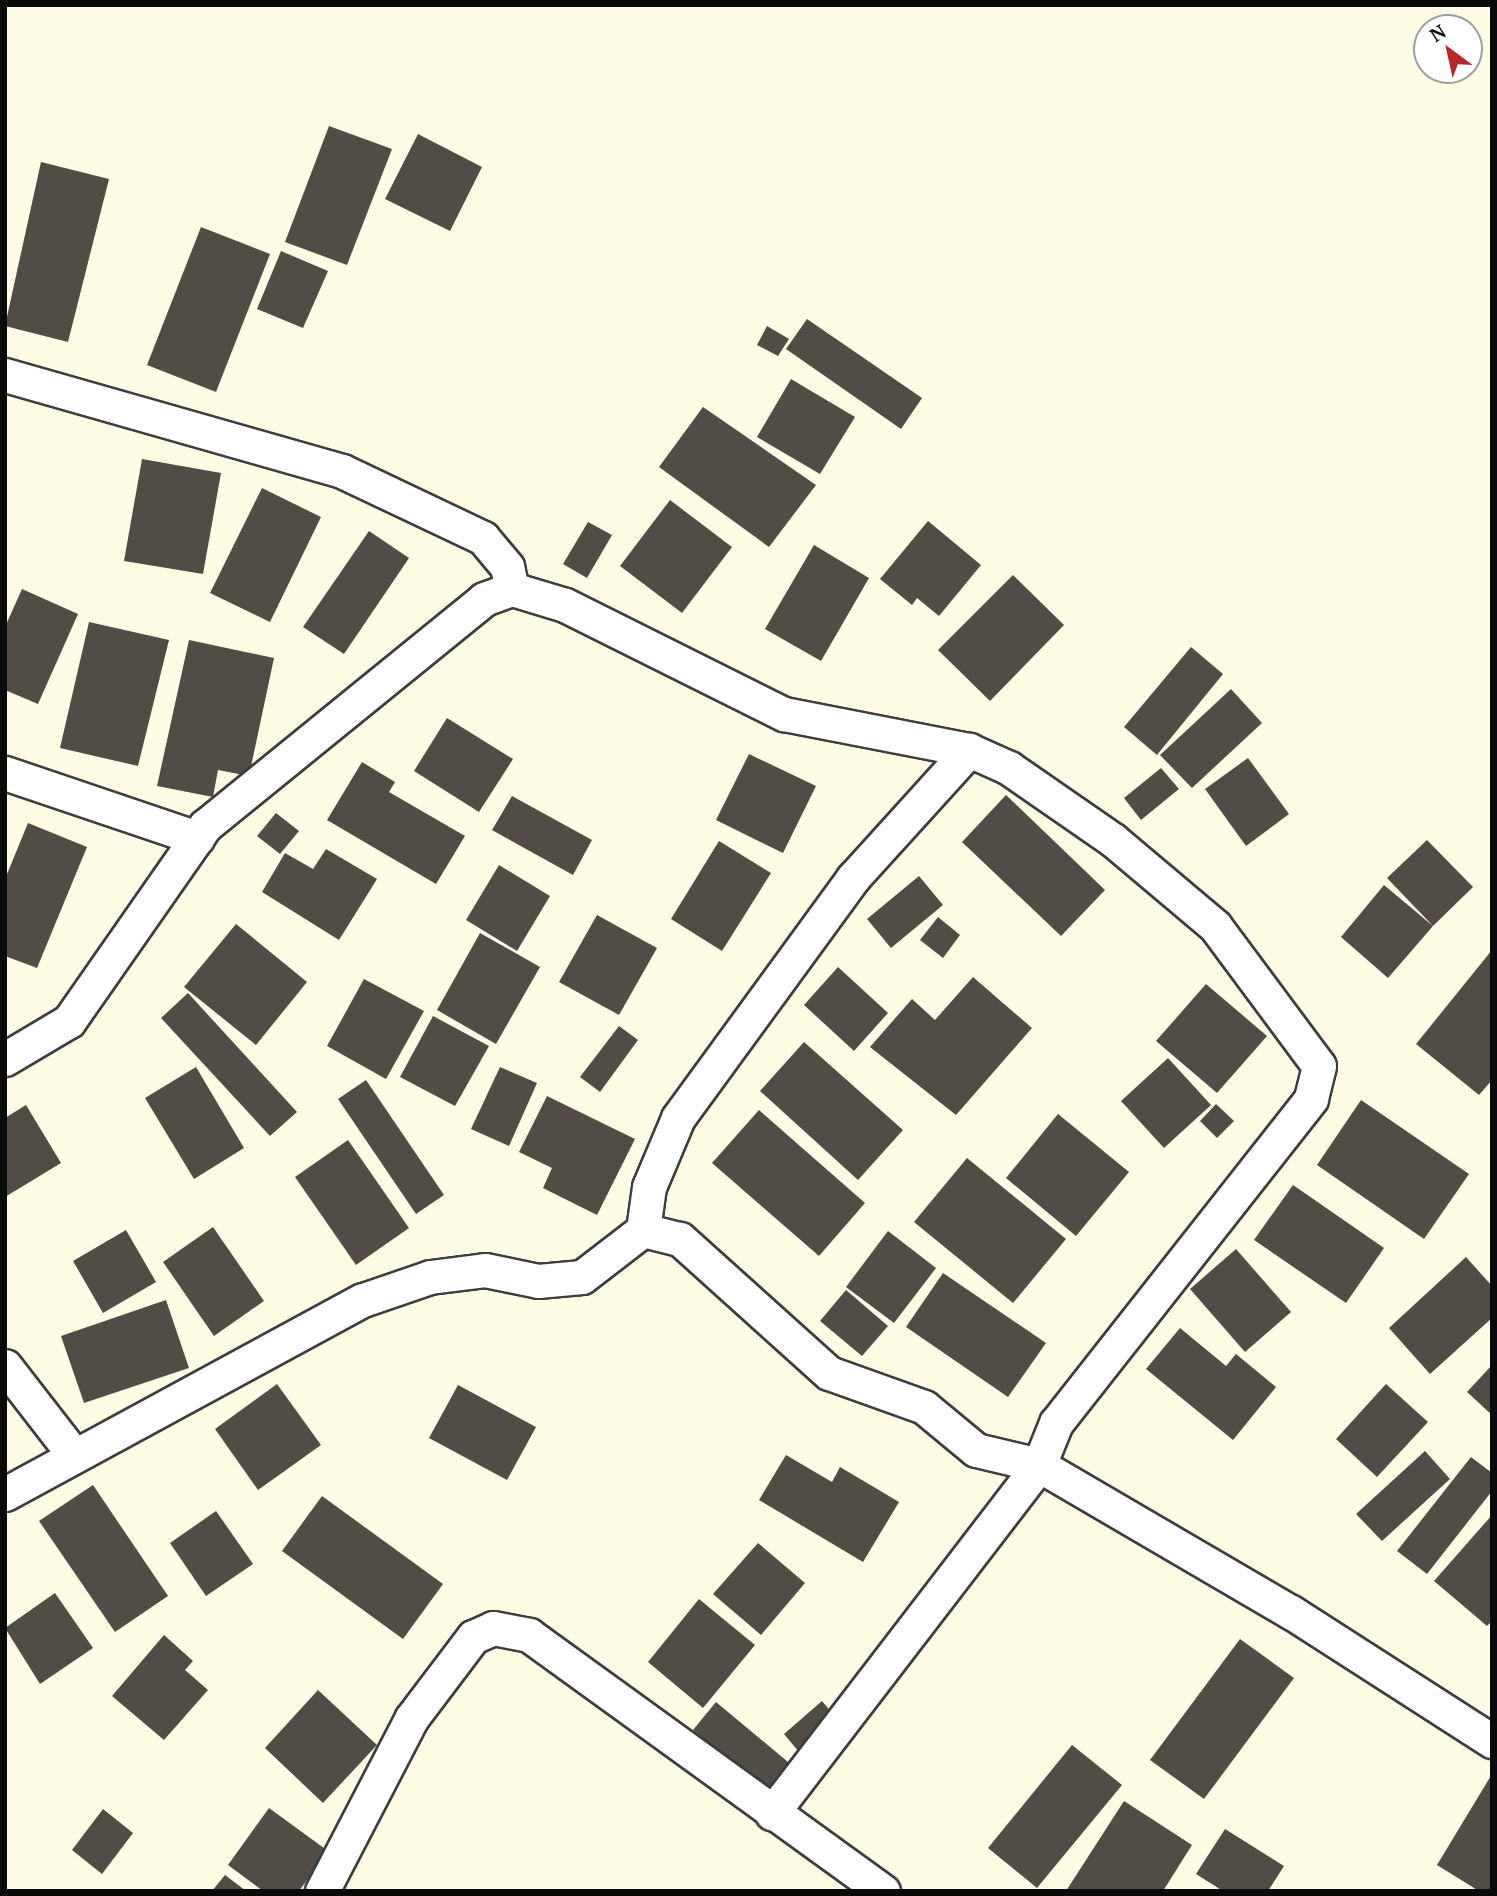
<!DOCTYPE html>
<style>
body{margin:0}
#map{position:relative;width:1497px;height:1896px;overflow:hidden;background:#fffce6;font-family:"PT Serif",serif}
div>[style]{position:absolute}
.building>*{inset:0;background:#524c46}
.roads{filter:drop-shadow(2px 0 #3d3d3d) drop-shadow(-2px 0 #3d3d3d) drop-shadow(0 2px #3d3d3d) drop-shadow(0 -2px #3d3d3d)}
.street>*{height:33px;margin:-16.5px;padding:0 16.5px;transform-origin:16.5px;border-radius:16.5px;background:#fff}
span{translate:-50% -50%;white-space:nowrap;text-align:center;line-height:1.15;-webkit-text-stroke:7px #fff;paint-order:stroke}
.frame{position:absolute;inset:0;border:7px solid #0a0a0a;pointer-events:none}
.north{position:absolute;left:1413px;top:14px;width:70px;height:70px;box-sizing:border-box;background:#fff;border:2px solid #9d9d9d;border-radius:50%;rotate:327deg;font-size:19px;font-weight:700;line-height:28px;text-align:center;color:#0a0a0a}
.north::after{content:'';display:block;margin:auto;width:24px;height:32px;background:#b72725;clip-path:polygon(50% 0,100% 100%,50% 72%,0 100%)}
</style>
<div id="map">
<div class="building">
<div style="clip-path:polygon(329px 126px,392px 149px,347px 265px,285px 242px)"></div>
<div style="clip-path:polygon(418px 134px,482px 167px,450px 231px,385px 199px)"></div>
<div style="clip-path:polygon(41px 162px,109px 179px,68px 342px,5px 326px)"></div>
<div style="clip-path:polygon(201px 227px,270px 254px,216px 392px,147px 365px)"></div>
<div style="clip-path:polygon(281px 251px,328px 271px,303px 328px,257px 309px)"></div>
<div style="clip-path:polygon(807px 319px,922px 398px,901px 429px,786px 349px)"></div>
<div style="clip-path:polygon(767px 326px,789px 339px,778px 356px,757px 345px)"></div>
<div style="clip-path:polygon(791px 379px,855px 417px,820px 474px,757px 437px)"></div>
<div style="clip-path:polygon(703px 407px,816px 485px,769px 547px,659px 467px)"></div>
<div style="clip-path:polygon(142px 459px,221px 473px,203px 574px,124px 561px)"></div>
<div style="clip-path:polygon(262px 488px,321px 517px,270px 622px,210px 593px)"></div>
<div style="clip-path:polygon(670px 500px,732px 547px,682px 613px,620px 566px)"></div>
<div style="clip-path:polygon(928px 521px,981px 565px,939px 616px,917px 598px,912px 605px,880px 579px)"></div>
<div style="clip-path:polygon(588px 522px,612px 535px,587px 578px,563px 564px)"></div>
<div style="clip-path:polygon(369px 531px,409px 558px,344px 654px,303px 627px)"></div>
<div style="clip-path:polygon(814px 545px,869px 578px,821px 661px,765px 629px)"></div>
<div style="clip-path:polygon(1013px 575px,1064px 625px,990px 701px,938px 650px)"></div>
<div style="clip-path:polygon(22px 589px,78px 614px,38px 704px,5px 690px,5px 627px)"></div>
<div style="clip-path:polygon(89px 622px,169px 640px,138px 766px,60px 748px)"></div>
<div style="clip-path:polygon(189px 640px,274px 658px,249px 776px,218px 770px,213px 797px,157px 786px)"></div>
<div style="clip-path:polygon(1191px 647px,1223px 674px,1157px 755px,1124px 727px)"></div>
<div style="clip-path:polygon(1231px 689px,1262px 723px,1192px 788px,1160px 755px)"></div>
<div style="clip-path:polygon(447px 718px,513px 759px,479px 812px,414px 771px)"></div>
<div style="clip-path:polygon(749px 754px,816px 786px,783px 853px,716px 820px)"></div>
<div style="clip-path:polygon(1248px 758px,1289px 814px,1246px 846px,1205px 789px)"></div>
<div style="clip-path:polygon(362px 762px,395px 782px,389px 792px,465px 836px,436px 884px,327px 820px)"></div>
<div style="clip-path:polygon(1161px 768px,1179px 789px,1141px 820px,1124px 798px)"></div>
<div style="clip-path:polygon(1006px 795px,1105px 890px,1061px 936px,962px 842px)"></div>
<div style="clip-path:polygon(512px 796px,592px 840px,573px 875px,492px 830px)"></div>
<div style="clip-path:polygon(276px 813px,299px 831px,280px 854px,257px 836px)"></div>
<div style="clip-path:polygon(28px 823px,87px 847px,37px 968px,5px 956px,5px 879px)"></div>
<div style="clip-path:polygon(1427px 840px,1473px 887px,1433px 926px,1387px 878px)"></div>
<div style="clip-path:polygon(719px 841px,771px 873px,722px 951px,671px 919px)"></div>
<div style="clip-path:polygon(326px 849px,377px 879px,339px 940px,262px 892px,285px 853px,313px 869px)"></div>
<div style="clip-path:polygon(499px 865px,550px 896px,517px 951px,466px 920px)"></div>
<div style="clip-path:polygon(919px 876px,943px 905px,891px 948px,867px 919px)"></div>
<div style="clip-path:polygon(1384px 885px,1433px 926px,1388px 978px,1341px 937px)"></div>
<div style="clip-path:polygon(597px 915px,657px 948px,619px 1015px,559px 982px)"></div>
<div style="clip-path:polygon(938px 917px,960px 935px,943px 958px,920px 940px)"></div>
<div style="clip-path:polygon(236px 924px,307px 982px,256px 1045px,184px 987px)"></div>
<div style="clip-path:polygon(480px 933px,540px 967px,496px 1044px,437px 1010px)"></div>
<div style="clip-path:polygon(1492px 950px,1492px 1080px,1479px 1095px,1416px 1044px)"></div>
<div style="clip-path:polygon(838px 967px,888px 1013px,854px 1051px,804px 1005px)"></div>
<div style="clip-path:polygon(973px 977px,1032px 1028px,956px 1115px,870px 1047px,912px 999px,935px 1020px)"></div>
<div style="clip-path:polygon(364px 979px,424px 1011px,386px 1079px,327px 1046px)"></div>
<div style="clip-path:polygon(1206px 984px,1267px 1036px,1217px 1093px,1156px 1041px)"></div>
<div style="clip-path:polygon(188px 993px,297px 1112px,270px 1136px,161px 1018px)"></div>
<div style="clip-path:polygon(433px 1016px,489px 1046px,455px 1106px,400px 1077px)"></div>
<div style="clip-path:polygon(619px 1026px,638px 1040px,600px 1092px,580px 1077px)"></div>
<div style="clip-path:polygon(804px 1042px,903px 1130px,858px 1180px,760px 1091px)"></div>
<div style="clip-path:polygon(1168px 1058px,1211px 1105px,1164px 1148px,1121px 1101px)"></div>
<div style="clip-path:polygon(196px 1067px,244px 1148px,194px 1179px,145px 1098px)"></div>
<div style="clip-path:polygon(500px 1067px,537px 1083px,509px 1146px,471px 1129px)"></div>
<div style="clip-path:polygon(366px 1080px,444px 1195px,416px 1214px,338px 1099px)"></div>
<div style="clip-path:polygon(547px 1096px,635px 1139px,597px 1215px,543px 1188px,552px 1168px,519px 1152px)"></div>
<div style="clip-path:polygon(1361px 1100px,1469px 1174px,1424px 1239px,1317px 1165px)"></div>
<div style="clip-path:polygon(1216px 1104px,1234px 1121px,1217px 1138px,1200px 1121px)"></div>
<div style="clip-path:polygon(26px 1105px,61px 1163px,5px 1197px,5px 1118px)"></div>
<div style="clip-path:polygon(759px 1110px,865px 1203px,819px 1256px,712px 1163px)"></div>
<div style="clip-path:polygon(1058px 1114px,1129px 1172px,1076px 1236px,1006px 1178px)"></div>
<div style="clip-path:polygon(348px 1140px,409px 1228px,356px 1265px,295px 1177px)"></div>
<div style="clip-path:polygon(967px 1158px,1066px 1239px,1013px 1303px,914px 1222px)"></div>
<div style="clip-path:polygon(1293px 1185px,1384px 1248px,1346px 1303px,1254px 1240px)"></div>
<div style="clip-path:polygon(213px 1227px,264px 1301px,214px 1336px,163px 1262px)"></div>
<div style="clip-path:polygon(126px 1230px,156px 1282px,103px 1313px,73px 1261px)"></div>
<div style="clip-path:polygon(888px 1231px,936px 1268px,894px 1323px,846px 1287px)"></div>
<div style="clip-path:polygon(1236px 1249px,1291px 1312px,1245px 1352px,1190px 1289px)"></div>
<div style="clip-path:polygon(1466px 1257px,1492px 1286px,1492px 1318px,1430px 1374px,1389px 1328px)"></div>
<div style="clip-path:polygon(943px 1273px,1046px 1343px,1008px 1397px,906px 1327px)"></div>
<div style="clip-path:polygon(846px 1290px,888px 1326px,862px 1356px,820px 1321px)"></div>
<div style="clip-path:polygon(166px 1300px,189px 1368px,84px 1403px,61px 1336px)"></div>
<div style="clip-path:polygon(1180px 1328px,1226px 1366px,1236px 1354px,1276px 1387px,1233px 1440px,1146px 1369px)"></div>
<div style="clip-path:polygon(1492px 1365px,1492px 1415px,1467px 1392px)"></div>
<div style="clip-path:polygon(277px 1384px,321px 1445px,258px 1490px,215px 1429px)"></div>
<div style="clip-path:polygon(1386px 1384px,1428px 1422px,1377px 1477px,1336px 1439px)"></div>
<div style="clip-path:polygon(458px 1385px,536px 1427px,507px 1480px,429px 1438px)"></div>
<div style="clip-path:polygon(1425px 1451px,1450px 1479px,1382px 1541px,1356px 1514px)"></div>
<div style="clip-path:polygon(786px 1455px,832px 1482px,840px 1467px,899px 1502px,863px 1562px,759px 1500px)"></div>
<div style="clip-path:polygon(1471px 1457px,1492px 1473px,1492px 1491px,1427px 1574px,1397px 1551px)"></div>
<div style="clip-path:polygon(93px 1485px,168px 1596px,115px 1632px,39px 1521px)"></div>
<div style="clip-path:polygon(322px 1496px,443px 1584px,403px 1639px,282px 1551px)"></div>
<div style="clip-path:polygon(216px 1511px,253px 1564px,206px 1596px,170px 1543px)"></div>
<div style="clip-path:polygon(1492px 1515px,1492px 1621px,1487px 1626px,1434px 1581px)"></div>
<div style="clip-path:polygon(758px 1543px,805px 1583px,761px 1635px,713px 1594px)"></div>
<div style="clip-path:polygon(55px 1593px,93px 1648px,40px 1684px,5px 1628px)"></div>
<div style="clip-path:polygon(699px 1599px,755px 1645px,703px 1708px,648px 1662px)"></div>
<div style="clip-path:polygon(164px 1635px,193px 1661px,185px 1670px,208px 1690px,164px 1740px,112px 1696px)"></div>
<div style="clip-path:polygon(1240px 1639px,1294px 1678px,1204px 1799px,1150px 1760px)"></div>
<div style="clip-path:polygon(318px 1690px,377px 1745px,323px 1803px,265px 1748px)"></div>
<div style="clip-path:polygon(822px 1701px,838px 1720px,799px 1752px,784px 1734px)"></div>
<div style="clip-path:polygon(716px 1702px,794px 1767px,771px 1793px,693px 1730px)"></div>
<div style="clip-path:polygon(1072px 1745px,1122px 1785px,1037px 1888px,988px 1848px)"></div>
<div style="clip-path:polygon(1492px 1774px,1492px 1891px,1479px 1891px,1437px 1865px)"></div>
<div style="clip-path:polygon(1124px 1801px,1192px 1845px,1163px 1891px,1066px 1891px)"></div>
<div style="clip-path:polygon(269px 1808px,328px 1851px,299px 1891px,263px 1891px,228px 1865px)"></div>
<div style="clip-path:polygon(103px 1809px,133px 1833px,102px 1874px,72px 1850px)"></div>
<div style="clip-path:polygon(1225px 1829px,1284px 1866px,1268px 1891px,1223px 1891px,1196px 1874px)"></div>
<div style="clip-path:polygon(225px 1875px,246px 1891px,212px 1891px)"></div>
</div>
<div class="roads">
<div class="street">
<div style="left:5px;top:375px;width:350px;rotate:15.9deg"></div>
<div style="left:342px;top:471px;width:156px;rotate:25.4deg"></div>
<div style="left:483px;top:538px;width:38px;rotate:50deg"></div>
<div style="left:507px;top:567px;width:23px;rotate:77deg"></div>
<div style="left:5px;top:773px;width:203px;rotate:18.7deg"></div>
<div style="left:5px;top:1059px;width:74px;rotate:-30.7deg"></div>
<div style="left:69px;top:1021px;width:238px;rotate:-55.1deg"></div>
<div style="left:205px;top:826px;width:360px;rotate:-39.1deg"></div>
<div style="left:484px;top:599px;width:30px;rotate:-20deg"></div>
<div style="left:512px;top:589px;width:55px;rotate:16.8deg"></div>
<div style="left:565px;top:605px;width:245px;rotate:26.5deg"></div>
<div style="left:784px;top:714px;width:188px;rotate:11deg"></div>
<div style="left:969px;top:750px;width:44px;rotate:24.2deg"></div>
<div style="left:1009px;top:768px;width:126px;rotate:34.7deg"></div>
<div style="left:1113px;top:840px;width:133px;rotate:40.1deg"></div>
<div style="left:1215px;top:926px;width:174px;rotate:53.4deg"></div>
<div style="left:1319px;top:1066px;width:34px;rotate:104deg"></div>
<div style="left:1311px;top:1099px;width:412px;rotate:128.2deg"></div>
<div style="left:1056px;top:1423px;width:45px;rotate:112deg"></div>
<div style="left:1039px;top:1465px;width:439px;rotate:127.5deg"></div>
<div style="left:643px;top:1230px;width:43px;rotate:-82.1deg"></div>
<div style="left:649px;top:1187px;width:75px;rotate:-67.2deg"></div>
<div style="left:678px;top:1118px;width:297px;rotate:-53.9deg"></div>
<div style="left:853px;top:878px;width:173px;rotate:-47.8deg"></div>
<div style="left:5px;top:1366px;width:113px;rotate:52.2deg"></div>
<div style="left:5px;top:1494px;width:407px;rotate:-28.5deg"></div>
<div style="left:363px;top:1300px;width:71px;rotate:-18.9deg"></div>
<div style="left:430px;top:1277px;width:55px;rotate:-7.3deg"></div>
<div style="left:485px;top:1270px;width:54px;rotate:11.7deg"></div>
<div style="left:538px;top:1281px;width:44px;rotate:-5.2deg"></div>
<div style="left:582px;top:1277px;width:77px;rotate:-37.6deg"></div>
<div style="left:643px;top:1230px;width:38px;rotate:14deg"></div>
<div style="left:680px;top:1239px;width:200px;rotate:42deg"></div>
<div style="left:829px;top:1373px;width:101px;rotate:19.7deg"></div>
<div style="left:924px;top:1407px;width:67px;rotate:39.6deg"></div>
<div style="left:976px;top:1450px;width:65px;rotate:13.4deg"></div>
<div style="left:1039px;top:1465px;width:292px;rotate:30.3deg"></div>
<div style="left:1291px;top:1612px;width:239px;rotate:32.7deg"></div>
<div style="left:322px;top:1891px;width:194px;rotate:-62.6deg"></div>
<div style="left:411px;top:1719px;width:103px;rotate:-52.9deg"></div>
<div style="left:473px;top:1637px;width:22px;rotate:-24deg"></div>
<div style="left:493px;top:1628px;width:37px;rotate:11deg"></div>
<div style="left:529px;top:1635px;width:437px;rotate:35.9deg"></div>
</div>
</div>
<div class="frame"></div>
<div class="north">N</div>
</div>
